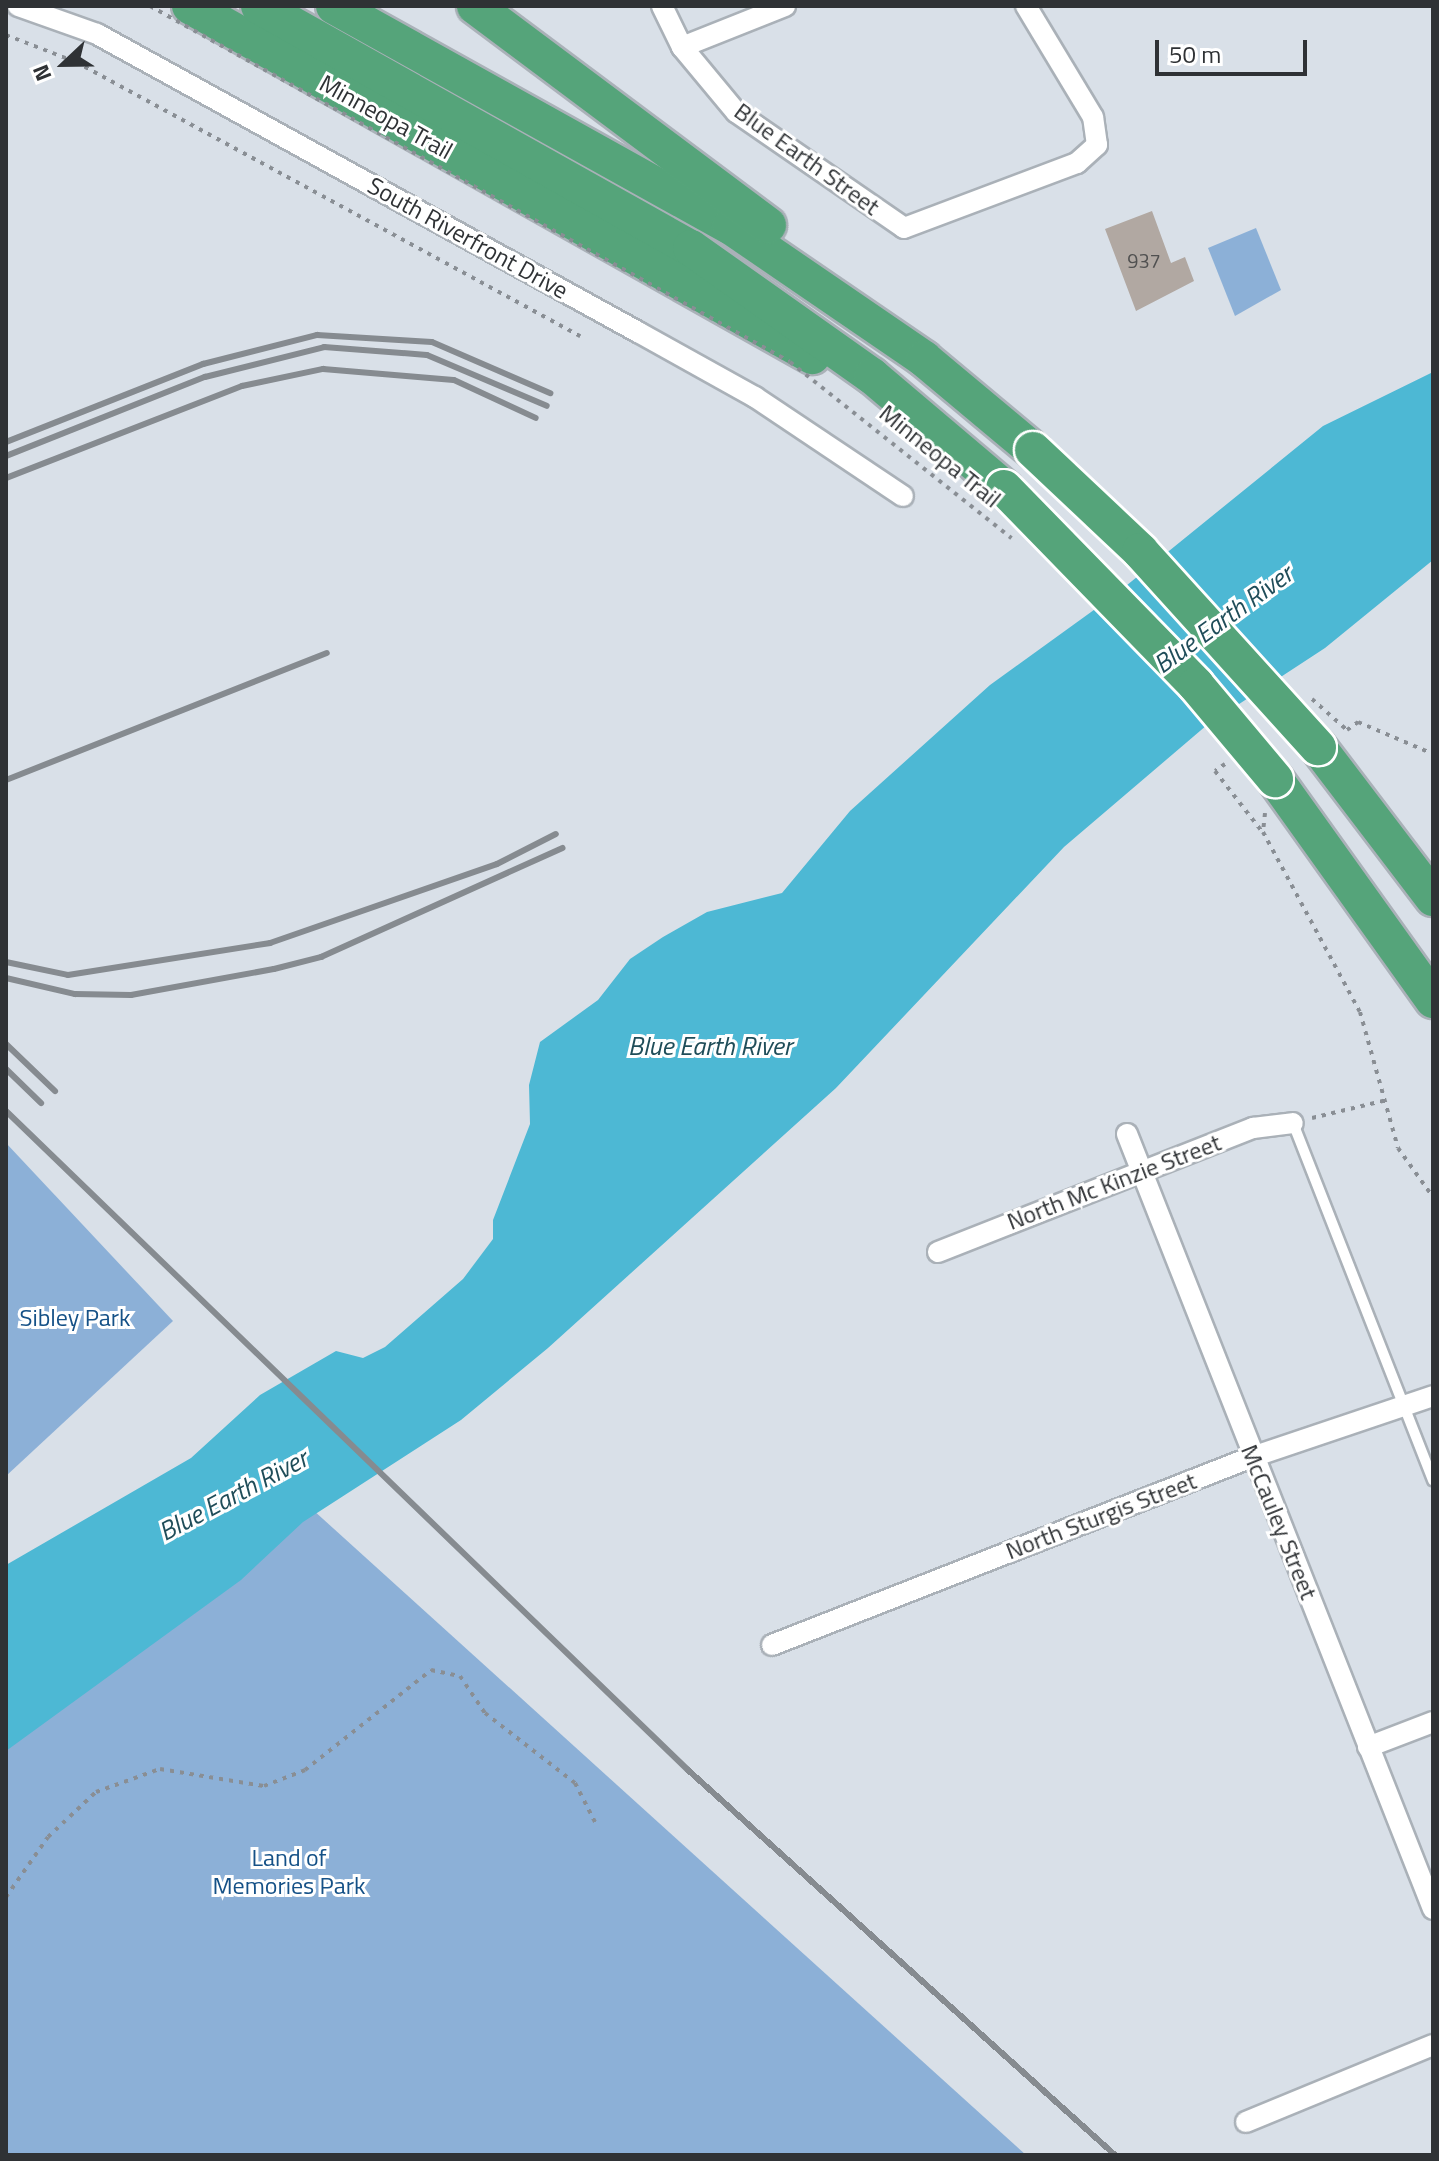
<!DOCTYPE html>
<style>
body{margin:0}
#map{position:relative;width:1439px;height:2161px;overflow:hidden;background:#d9e0e8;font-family:"Titillium Web",sans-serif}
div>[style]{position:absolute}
.green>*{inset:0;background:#8cb0d7}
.water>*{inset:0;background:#4db8d4}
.building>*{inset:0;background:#b1a8a2}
.path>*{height:4px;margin-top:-2px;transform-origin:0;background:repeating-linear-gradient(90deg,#898e94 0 4px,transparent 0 10px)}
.roads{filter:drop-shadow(2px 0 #aab1b8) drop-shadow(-2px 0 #aab1b8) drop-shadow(0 2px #aab1b8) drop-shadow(0 -2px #aab1b8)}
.service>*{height:10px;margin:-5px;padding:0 5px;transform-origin:5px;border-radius:5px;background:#fff}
.minor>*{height:20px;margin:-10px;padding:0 10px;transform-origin:10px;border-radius:10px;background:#fff}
.motorway>*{height:36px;margin:-18px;padding:0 18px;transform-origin:18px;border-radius:18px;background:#55a47a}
.rail>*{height:6px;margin:-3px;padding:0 3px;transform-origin:3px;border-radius:3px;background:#868b90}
.path-bridge>*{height:4px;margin-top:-2px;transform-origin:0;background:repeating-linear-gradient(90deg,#898e94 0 4px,transparent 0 10px)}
.bridges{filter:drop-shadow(2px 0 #fff) drop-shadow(-2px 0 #fff) drop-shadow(0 2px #fff) drop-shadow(0 -2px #fff)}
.motorway-bridge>*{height:36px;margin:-18px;padding:0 18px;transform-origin:18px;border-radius:18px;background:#55a47a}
span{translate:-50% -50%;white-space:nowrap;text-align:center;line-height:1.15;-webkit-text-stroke:6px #fff;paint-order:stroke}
.number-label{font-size:20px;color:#505050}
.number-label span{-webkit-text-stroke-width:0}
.street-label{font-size:24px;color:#2f3235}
.park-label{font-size:24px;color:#155187}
.water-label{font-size:26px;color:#1f4d59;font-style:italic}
.frame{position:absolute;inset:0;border:8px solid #2f3235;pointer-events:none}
.north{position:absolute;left:24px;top:24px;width:80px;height:80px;-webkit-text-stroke:6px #fff;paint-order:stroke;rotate:248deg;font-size:22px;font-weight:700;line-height:32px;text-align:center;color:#2f3235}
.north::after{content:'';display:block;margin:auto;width:28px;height:36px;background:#2f3235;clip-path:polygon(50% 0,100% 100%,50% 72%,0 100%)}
.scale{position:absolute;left:1155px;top:40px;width:152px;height:36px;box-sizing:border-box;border:4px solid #2f3235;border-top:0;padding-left:10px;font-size:24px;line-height:28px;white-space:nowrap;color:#2f3235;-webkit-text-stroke:6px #fff;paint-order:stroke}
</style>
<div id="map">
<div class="green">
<div style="clip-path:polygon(1256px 228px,1281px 290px,1235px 316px,1208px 248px)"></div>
<div style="clip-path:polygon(6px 1143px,173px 1321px,6px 1476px)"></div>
<div style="clip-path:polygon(302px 1500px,1026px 2155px,6px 2155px,6px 1708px)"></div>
</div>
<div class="water">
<div style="clip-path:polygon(1433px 372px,1433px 560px,1325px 648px,1207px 725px,1064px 847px,836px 1088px,548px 1348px,461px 1420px,303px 1522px,241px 1580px,6px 1751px,6px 1565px,191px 1458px,260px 1395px,336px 1351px,363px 1358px,385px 1347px,463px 1279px,493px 1239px,493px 1220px,530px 1124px,529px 1085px,540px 1042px,598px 1000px,630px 959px,663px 937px,707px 912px,782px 893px,850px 811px,990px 685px,1116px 594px,1323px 426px)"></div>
</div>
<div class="building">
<div style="clip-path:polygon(1152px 211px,1171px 263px,1185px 257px,1194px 281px,1136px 311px,1105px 229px)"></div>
</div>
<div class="path">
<div style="left:6px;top:35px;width:75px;rotate:21.1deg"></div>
<div style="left:76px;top:62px;width:574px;rotate:28.53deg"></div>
<div style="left:1312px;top:699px;width:47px;rotate:41.5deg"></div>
<div style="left:1347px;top:730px;width:14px;rotate:-36deg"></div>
<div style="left:1358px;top:722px;width:82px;rotate:23.1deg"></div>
<div style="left:1225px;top:764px;width:12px;rotate:145deg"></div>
<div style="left:1215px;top:771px;width:75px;rotate:52.1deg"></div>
<div style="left:1265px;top:813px;width:19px;rotate:96deg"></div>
<div style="left:1263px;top:832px;width:204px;rotate:61.7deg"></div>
<div style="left:1360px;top:1012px;width:141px;rotate:74.4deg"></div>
<div style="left:1398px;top:1148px;width:60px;rotate:54.5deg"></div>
<div style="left:1312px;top:1118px;width:77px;rotate:-13.5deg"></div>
<div style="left:6px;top:1897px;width:73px;rotate:-55deg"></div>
<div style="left:48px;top:1837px;width:66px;rotate:-43.2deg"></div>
<div style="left:96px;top:1792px;width:68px;rotate:-19.8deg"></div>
<div style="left:160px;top:1769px;width:105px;rotate:9.3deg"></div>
<div style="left:264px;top:1786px;width:44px;rotate:-21.3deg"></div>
<div style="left:305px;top:1770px;width:161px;rotate:-38.4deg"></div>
<div style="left:431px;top:1670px;width:30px;rotate:12deg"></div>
<div style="left:460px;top:1676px;width:45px;rotate:56deg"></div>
<div style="left:485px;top:1713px;width:114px;rotate:37.9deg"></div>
<div style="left:575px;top:1783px;width:44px;rotate:62.9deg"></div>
</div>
<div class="roads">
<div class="service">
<div style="left:1293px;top:1123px;width:384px;rotate:68.6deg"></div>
</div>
<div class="minor">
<div style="left:18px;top:6px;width:84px;rotate:19.5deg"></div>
<div style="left:97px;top:34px;width:618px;rotate:28.85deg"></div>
<div style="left:638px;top:332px;width:134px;rotate:29.1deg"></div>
<div style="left:755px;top:397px;width:178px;rotate:33.8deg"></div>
<div style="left:662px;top:6px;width:46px;rotate:64deg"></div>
<div style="left:682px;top:47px;width:85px;rotate:50.3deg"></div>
<div style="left:736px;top:112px;width:204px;rotate:34.6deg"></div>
<div style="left:904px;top:228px;width:185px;rotate:-20.6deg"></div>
<div style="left:1077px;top:163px;width:27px;rotate:-42deg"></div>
<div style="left:1097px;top:145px;width:28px;rotate:-98deg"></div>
<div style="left:1093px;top:117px;width:130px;rotate:-121.1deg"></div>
<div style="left:682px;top:47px;width:111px;rotate:-21.7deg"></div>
<div style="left:1127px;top:1134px;width:833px;rotate:68.45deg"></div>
<div style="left:938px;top:1252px;width:339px;rotate:-21.5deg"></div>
<div style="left:1253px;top:1128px;width:40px;rotate:-7.1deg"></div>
<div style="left:772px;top:1645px;width:516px;rotate:-21.39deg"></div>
<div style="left:1252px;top:1457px;width:191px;rotate:-18.6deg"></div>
<div style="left:1368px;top:1747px;width:70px;rotate:-21deg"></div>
<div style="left:1246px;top:2122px;width:202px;rotate:-22.4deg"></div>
</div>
<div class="motorway">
<div style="left:190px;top:6px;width:714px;rotate:29.37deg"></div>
<div style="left:259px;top:6px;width:495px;rotate:29.3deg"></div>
<div style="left:691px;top:248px;width:222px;rotate:35.3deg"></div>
<div style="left:872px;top:376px;width:173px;rotate:40.3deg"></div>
<div style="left:334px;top:6px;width:453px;rotate:29.1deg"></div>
<div style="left:730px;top:226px;width:235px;rotate:34.4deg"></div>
<div style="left:924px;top:359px;width:142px;rotate:39.9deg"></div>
<div style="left:475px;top:6px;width:366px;rotate:36.8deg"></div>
<div style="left:1318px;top:747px;width:190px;rotate:52.7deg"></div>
<div style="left:1275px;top:779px;width:272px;rotate:54.4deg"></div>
</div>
</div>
<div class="rail">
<div style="left:6px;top:442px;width:212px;rotate:-21.6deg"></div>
<div style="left:203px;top:364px;width:118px;rotate:-14.3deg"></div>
<div style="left:317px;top:335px;width:115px;rotate:3.5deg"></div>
<div style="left:432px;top:342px;width:129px;rotate:23.4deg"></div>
<div style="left:6px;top:456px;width:214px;rotate:-21.7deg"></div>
<div style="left:205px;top:377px;width:123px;rotate:-14.1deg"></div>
<div style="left:324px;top:347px;width:103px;rotate:4.4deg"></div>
<div style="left:427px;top:355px;width:130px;rotate:23deg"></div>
<div style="left:6px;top:478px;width:253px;rotate:-21.3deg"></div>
<div style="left:242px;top:386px;width:83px;rotate:-11.9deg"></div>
<div style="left:323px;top:369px;width:131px;rotate:4.8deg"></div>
<div style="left:454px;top:380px;width:90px;rotate:24.9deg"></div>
<div style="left:6px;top:780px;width:345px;rotate:-21.6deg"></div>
<div style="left:6px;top:962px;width:63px;rotate:11.8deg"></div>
<div style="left:68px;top:975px;width:205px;rotate:-9deg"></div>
<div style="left:270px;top:943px;width:240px;rotate:-19.2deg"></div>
<div style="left:497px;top:864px;width:66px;rotate:-27deg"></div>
<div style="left:6px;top:978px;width:71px;rotate:13.1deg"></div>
<div style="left:75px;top:994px;width:56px;rotate:1deg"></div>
<div style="left:131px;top:995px;width:145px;rotate:-10.3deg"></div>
<div style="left:274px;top:969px;width:49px;rotate:-14.3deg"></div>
<div style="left:321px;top:957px;width:265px;rotate:-24.3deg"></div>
<div style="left:6px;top:1044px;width:68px;rotate:43.8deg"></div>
<div style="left:6px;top:1069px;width:49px;rotate:44.2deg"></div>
<div style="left:6px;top:1111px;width:948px;rotate:44.02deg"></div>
<div style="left:688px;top:1770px;width:575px;rotate:42.04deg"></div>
</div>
<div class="path-bridge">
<div style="left:150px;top:6px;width:732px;rotate:29.08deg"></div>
<div style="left:790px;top:362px;width:283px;rotate:38.5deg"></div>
</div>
<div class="bridges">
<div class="motorway-bridge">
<div style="left:1033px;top:450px;width:147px;rotate:43.3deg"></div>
<div style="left:1140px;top:551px;width:265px;rotate:47.8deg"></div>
<div style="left:1004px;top:488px;width:275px;rotate:45.7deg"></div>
<div style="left:1196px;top:685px;width:123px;rotate:50deg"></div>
</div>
</div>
<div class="number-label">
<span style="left:1144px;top:260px">937</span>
</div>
<div class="street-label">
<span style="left:386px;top:117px;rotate:29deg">Minneopa Trail</span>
<span style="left:807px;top:159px;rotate:36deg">Blue Earth Street</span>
<span style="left:468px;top:238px;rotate:29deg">South Riverfront Drive</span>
<span style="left:940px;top:456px;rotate:39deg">Minneopa Trail</span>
<span style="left:1114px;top:1182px;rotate:-21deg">North Mc Kinzie Street</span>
<span style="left:1101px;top:1516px;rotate:-21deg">North Sturgis Street</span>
<span style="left:1279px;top:1522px;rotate:68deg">McCauley Street</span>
</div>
<div class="park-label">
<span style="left:75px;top:1318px">Sibley Park</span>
<span style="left:289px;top:1872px">Land of<br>Memories Park</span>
</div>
<div class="water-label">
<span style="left:1223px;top:619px;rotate:-36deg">Blue Earth River</span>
<span style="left:710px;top:1046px">Blue Earth River</span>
<span style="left:233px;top:1495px;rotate:-28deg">Blue Earth River</span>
</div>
<div class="frame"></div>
<div class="north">N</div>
<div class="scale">50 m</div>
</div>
